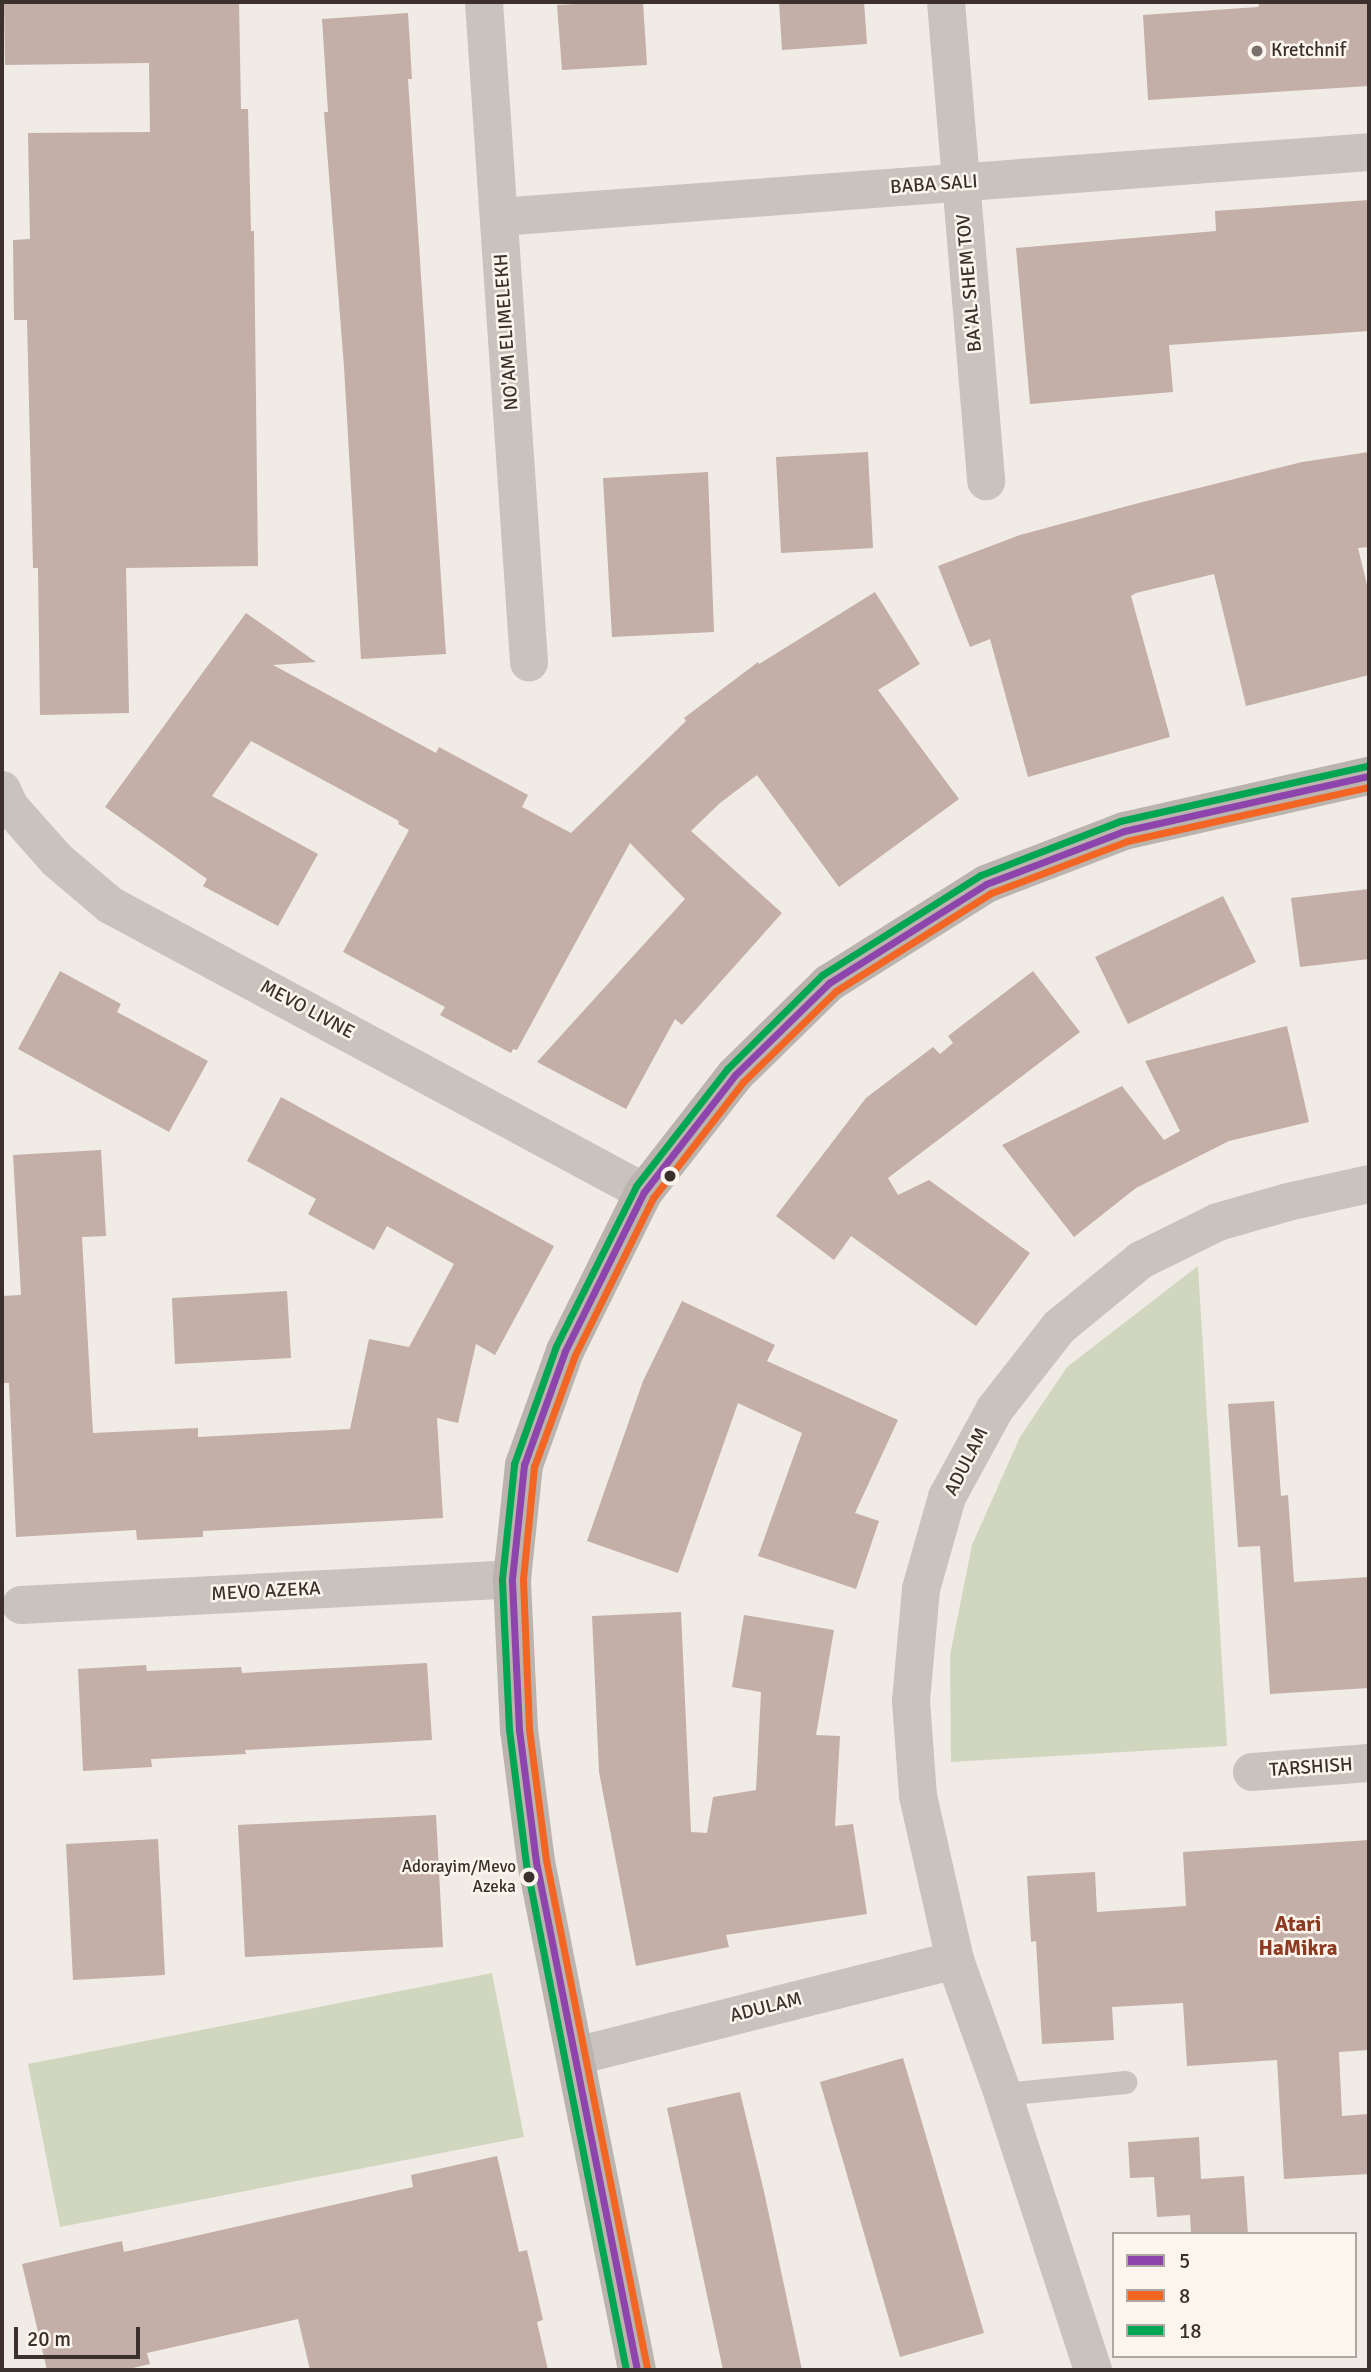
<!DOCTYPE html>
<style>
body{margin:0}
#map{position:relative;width:1371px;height:2372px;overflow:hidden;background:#f0ebe5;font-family:Signika,sans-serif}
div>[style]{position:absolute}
.green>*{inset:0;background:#d1d6bf}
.building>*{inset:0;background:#c3afa7}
.lane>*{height:23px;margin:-11.5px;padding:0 11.5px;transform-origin:11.5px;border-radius:11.5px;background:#c9c3be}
.street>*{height:38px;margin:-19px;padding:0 19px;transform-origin:19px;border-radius:19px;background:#c9c3be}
.secondary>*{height:38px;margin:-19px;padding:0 19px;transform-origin:19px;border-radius:19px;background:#bab3ae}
.bus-1>*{height:7px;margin:-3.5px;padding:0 3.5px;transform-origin:3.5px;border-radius:3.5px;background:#8e44ad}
.bus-2>*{height:7px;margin:-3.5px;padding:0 3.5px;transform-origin:3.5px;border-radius:3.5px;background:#f26522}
.bus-3>*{height:7px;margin:-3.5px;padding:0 3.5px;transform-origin:3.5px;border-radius:3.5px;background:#00a651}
.dots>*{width:19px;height:19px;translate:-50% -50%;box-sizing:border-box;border:4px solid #fbf5ee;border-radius:50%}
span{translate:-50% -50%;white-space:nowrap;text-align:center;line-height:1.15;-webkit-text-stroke:5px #fbf5ee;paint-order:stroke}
.bus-label{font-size:17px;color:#3b302b}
.right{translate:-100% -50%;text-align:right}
.poi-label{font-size:19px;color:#3b302b}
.left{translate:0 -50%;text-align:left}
.street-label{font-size:19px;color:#3b302b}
.neighbourhood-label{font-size:21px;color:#8c3b22;font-weight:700}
.frame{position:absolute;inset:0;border:4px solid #3b302b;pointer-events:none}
.legend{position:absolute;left:1112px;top:2232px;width:245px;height:126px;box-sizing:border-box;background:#fbf5ee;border:2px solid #aea6a0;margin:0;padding:9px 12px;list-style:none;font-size:21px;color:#3b302b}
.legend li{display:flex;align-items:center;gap:14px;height:35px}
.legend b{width:35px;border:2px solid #aea6a0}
.scale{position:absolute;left:14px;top:2327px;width:126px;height:32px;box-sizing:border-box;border:4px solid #3b302b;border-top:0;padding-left:9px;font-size:21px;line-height:24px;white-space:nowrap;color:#3b302b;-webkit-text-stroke:5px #fbf5ee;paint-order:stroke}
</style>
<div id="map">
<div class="green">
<div style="clip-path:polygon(1198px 1266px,1227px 1746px,951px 1762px,950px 1655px,972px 1545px,1020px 1437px,1067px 1367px)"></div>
<div style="clip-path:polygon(492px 1973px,524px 2137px,60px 2227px,28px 2064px)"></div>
</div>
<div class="building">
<div style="clip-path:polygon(4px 2px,239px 2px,241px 109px,248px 109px,251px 231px,254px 231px,258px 566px,126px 568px,129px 713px,40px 715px,38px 568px,33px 568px,27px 320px,14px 320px,13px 240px,30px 239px,28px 133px,150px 132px,149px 63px,5px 65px)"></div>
<div style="clip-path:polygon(613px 2px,643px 2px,647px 65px,562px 70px,557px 5px)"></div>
<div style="clip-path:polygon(779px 2px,864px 2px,867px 44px,782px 50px)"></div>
<div style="clip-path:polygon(1260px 2px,1369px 2px,1369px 86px,1148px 100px,1143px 15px,1258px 7px)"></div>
<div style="clip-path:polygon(408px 13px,412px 79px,408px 79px,446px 654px,361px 659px,344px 367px,324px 112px,328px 112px,322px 19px)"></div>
<div style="clip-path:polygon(1369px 200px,1369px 331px,1169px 345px,1173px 392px,1030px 404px,1016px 248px,1216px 231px,1215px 211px)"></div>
<div style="clip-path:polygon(868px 452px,873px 548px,781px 553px,776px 457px)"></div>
<div style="clip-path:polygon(1369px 452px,1369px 547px,1358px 548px,1369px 593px,1369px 675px,1246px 706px,1214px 574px,1136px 593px,1131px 596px,1170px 737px,1028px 777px,990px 639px,970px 647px,938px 566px,1020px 535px,1135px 504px,1302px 462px)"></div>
<div style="clip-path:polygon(708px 472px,714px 632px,612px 637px,603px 478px)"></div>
<div style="clip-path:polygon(875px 592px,920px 664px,878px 690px,959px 799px,839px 887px,757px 775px,720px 803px,691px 831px,782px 913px,682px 1025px,675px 1019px,626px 1109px,537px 1062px,685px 899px,630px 843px,517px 1050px,513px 1049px,511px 1053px,440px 1015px,445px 1007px,343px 952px,409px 830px,398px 824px,399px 821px,251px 741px,212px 796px,318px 854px,278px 926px,203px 886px,207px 879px,105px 807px,246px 613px,316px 662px,273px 665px,436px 753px,439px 747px,528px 795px,522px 807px,571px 833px,686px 721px,684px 718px,758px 662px,759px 664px)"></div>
<div style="clip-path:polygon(1369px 889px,1369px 959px,1300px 967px,1291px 898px)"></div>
<div style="clip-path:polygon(1223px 896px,1256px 962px,1128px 1024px,1095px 957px)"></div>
<div style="clip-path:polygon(60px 971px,121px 1004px,117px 1012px,208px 1061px,169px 1132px,18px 1049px)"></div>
<div style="clip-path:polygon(1033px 971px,1080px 1032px,888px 1178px,898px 1195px,929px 1180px,1030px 1253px,976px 1326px,851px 1236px,834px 1260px,776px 1216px,866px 1098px,933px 1047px,940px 1054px,953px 1043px,948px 1036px)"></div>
<div style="clip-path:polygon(1287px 1026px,1309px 1122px,1229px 1141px,1136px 1188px,1074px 1237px,1002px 1145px,1122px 1086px,1164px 1140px,1180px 1131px,1145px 1061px)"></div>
<div style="clip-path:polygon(281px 1097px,554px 1246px,495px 1355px,476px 1344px,458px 1423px,437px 1418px,443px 1518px,203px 1531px,203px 1537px,137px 1540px,136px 1530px,16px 1537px,9px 1383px,2px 1383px,2px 1296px,21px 1295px,13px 1155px,101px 1150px,106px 1236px,82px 1237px,93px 1433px,198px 1428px,198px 1437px,350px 1429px,369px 1339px,409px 1347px,454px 1264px,387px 1226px,374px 1250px,308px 1214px,316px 1199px,247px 1161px)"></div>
<div style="clip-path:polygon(287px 1291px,291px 1358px,175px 1364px,172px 1298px)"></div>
<div style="clip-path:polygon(682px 1301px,775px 1345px,767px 1361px,898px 1420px,855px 1513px,879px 1521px,856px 1589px,758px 1556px,802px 1433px,738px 1403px,678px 1573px,587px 1541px,643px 1381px)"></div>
<div style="clip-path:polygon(1274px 1401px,1281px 1496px,1288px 1495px,1294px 1582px,1369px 1577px,1369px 1688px,1270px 1694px,1260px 1546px,1238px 1547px,1228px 1404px)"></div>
<div style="clip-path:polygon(681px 1612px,691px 1832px,707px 1833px,713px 1797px,756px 1790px,761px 1692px,732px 1687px,744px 1615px,834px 1630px,816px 1735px,840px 1736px,835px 1826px,853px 1824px,867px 1914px,726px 1935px,729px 1947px,636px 1966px,599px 1772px,592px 1616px)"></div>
<div style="clip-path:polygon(427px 1663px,432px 1740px,245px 1750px,246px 1754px,151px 1759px,152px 1767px,83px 1771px,78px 1669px,146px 1665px,147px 1671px,241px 1667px,242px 1673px)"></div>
<div style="clip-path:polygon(436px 1815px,443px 1947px,245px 1957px,238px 1825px)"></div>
<div style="clip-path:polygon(158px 1839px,165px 1975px,73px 1980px,66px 1844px)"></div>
<div style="clip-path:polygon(1369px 1840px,1369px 2050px,1339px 2052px,1342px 2116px,1369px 2114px,1369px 2174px,1284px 2179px,1277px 2060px,1187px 2066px,1183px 2003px,1112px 2007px,1114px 2040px,1042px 2044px,1036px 1941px,1031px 1942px,1027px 1876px,1095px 1872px,1097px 1912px,1186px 1906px,1183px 1852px)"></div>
<div style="clip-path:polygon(903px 2058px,984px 2333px,900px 2357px,820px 2082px)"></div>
<div style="clip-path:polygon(740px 2092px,765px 2196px,802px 2370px,723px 2370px,667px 2108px)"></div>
<div style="clip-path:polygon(1199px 2137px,1201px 2179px,1244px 2176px,1248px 2234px,1191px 2234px,1190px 2215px,1157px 2217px,1154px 2177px,1130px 2178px,1128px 2142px)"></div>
<div style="clip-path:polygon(497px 2156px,519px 2252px,527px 2250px,543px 2320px,537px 2322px,548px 2370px,310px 2370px,298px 2319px,147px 2353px,150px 2364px,124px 2370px,47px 2370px,22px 2264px,122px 2241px,124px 2252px,413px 2187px,411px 2175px)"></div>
</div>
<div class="lane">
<div style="left:1003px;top:2094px;width:123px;rotate:-5.6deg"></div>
</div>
<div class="street">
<div style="left:484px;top:2px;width:662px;rotate:86.1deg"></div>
<div style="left:946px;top:2px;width:481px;rotate:85.2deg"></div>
<div style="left:499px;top:217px;width:872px;rotate:-4.27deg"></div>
<div style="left:2px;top:790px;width:19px;rotate:65deg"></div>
<div style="left:10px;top:807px;width:71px;rotate:48.4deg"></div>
<div style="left:57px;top:860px;width:70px;rotate:40.3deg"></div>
<div style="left:110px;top:905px;width:606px;rotate:28.26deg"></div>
<div style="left:21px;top:1605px;width:492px;rotate:-3deg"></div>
<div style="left:1252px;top:1772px;width:117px;rotate:-4.4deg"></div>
<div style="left:576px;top:2056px;width:391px;rotate:-14.2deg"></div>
<div style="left:1093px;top:2370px;width:290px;rotate:-108.1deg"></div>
<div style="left:1003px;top:2094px;width:142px;rotate:-109.7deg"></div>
<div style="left:955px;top:1960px;width:168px;rotate:-102.7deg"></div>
<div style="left:918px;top:1796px;width:95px;rotate:-94.2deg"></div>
<div style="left:911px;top:1701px;width:112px;rotate:-84.9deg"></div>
<div style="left:921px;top:1589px;width:96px;rotate:-74.2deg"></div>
<div style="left:947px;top:1497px;width:100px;rotate:-61.4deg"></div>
<div style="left:995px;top:1409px;width:104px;rotate:-52deg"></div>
<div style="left:1059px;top:1327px;width:106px;rotate:-39.3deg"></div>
<div style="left:1141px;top:1260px;width:86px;rotate:-26.3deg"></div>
<div style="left:1218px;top:1222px;width:73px;rotate:-15.9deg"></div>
<div style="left:1288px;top:1202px;width:83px;rotate:-12.5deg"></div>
</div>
<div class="secondary">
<div style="left:637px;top:2370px;width:518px;rotate:-101.24deg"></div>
<div style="left:536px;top:1862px;width:133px;rotate:-97.3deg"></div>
<div style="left:519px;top:1730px;width:151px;rotate:-92.7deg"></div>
<div style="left:512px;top:1579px;width:115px;rotate:-84deg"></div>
<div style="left:524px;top:1465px;width:121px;rotate:-70.2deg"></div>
<div style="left:565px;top:1351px;width:178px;rotate:-63.6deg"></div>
<div style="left:644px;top:1192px;width:148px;rotate:-52.1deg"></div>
<div style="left:735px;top:1075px;width:132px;rotate:-44.4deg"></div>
<div style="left:829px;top:983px;width:186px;rotate:-32.2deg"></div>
<div style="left:986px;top:884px;width:148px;rotate:-21deg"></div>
<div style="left:1124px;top:831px;width:251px;rotate:-12.7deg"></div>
</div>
<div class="bus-1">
<div style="left:637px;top:2370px;width:518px;rotate:-101.24deg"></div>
<div style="left:536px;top:1862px;width:133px;rotate:-97.3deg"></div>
<div style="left:519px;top:1730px;width:151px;rotate:-92.7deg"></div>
<div style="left:512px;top:1579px;width:115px;rotate:-84deg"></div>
<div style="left:524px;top:1465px;width:121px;rotate:-70.2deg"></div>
<div style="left:565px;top:1351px;width:178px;rotate:-63.6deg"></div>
<div style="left:644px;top:1192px;width:148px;rotate:-52.1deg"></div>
<div style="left:735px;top:1075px;width:132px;rotate:-44.4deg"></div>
<div style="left:829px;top:983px;width:186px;rotate:-32.2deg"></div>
<div style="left:986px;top:884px;width:148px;rotate:-21deg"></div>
<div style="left:1124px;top:831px;width:251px;rotate:-12.7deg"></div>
</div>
<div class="bus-2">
<div style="left:647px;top:2368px;width:518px;rotate:-101.24deg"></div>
<div style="left:546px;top:1860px;width:132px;rotate:-97.4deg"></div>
<div style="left:529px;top:1729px;width:150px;rotate:-92.3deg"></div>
<div style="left:523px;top:1579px;width:113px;rotate:-84.4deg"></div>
<div style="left:534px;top:1467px;width:119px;rotate:-69.9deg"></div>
<div style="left:575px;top:1355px;width:175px;rotate:-63.6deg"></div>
<div style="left:653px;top:1198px;width:147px;rotate:-52.2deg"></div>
<div style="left:743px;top:1082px;width:130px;rotate:-44.4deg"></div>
<div style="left:836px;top:991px;width:183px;rotate:-32.3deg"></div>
<div style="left:991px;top:893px;width:146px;rotate:-20.9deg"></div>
<div style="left:1127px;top:841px;width:248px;rotate:-12.6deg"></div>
</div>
<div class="bus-3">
<div style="left:626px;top:2370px;width:516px;rotate:-101.18deg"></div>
<div style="left:526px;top:1864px;width:135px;rotate:-97.2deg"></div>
<div style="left:509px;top:1730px;width:151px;rotate:-92.7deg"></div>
<div style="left:502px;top:1579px;width:116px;rotate:-84deg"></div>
<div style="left:514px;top:1464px;width:125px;rotate:-70.4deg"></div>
<div style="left:556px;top:1346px;width:179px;rotate:-63.4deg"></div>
<div style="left:636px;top:1186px;width:148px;rotate:-52.1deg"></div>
<div style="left:727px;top:1069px;width:134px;rotate:-44.7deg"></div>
<div style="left:822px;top:975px;width:188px;rotate:-32.2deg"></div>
<div style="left:981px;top:875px;width:149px;rotate:-21.2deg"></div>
<div style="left:1120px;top:821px;width:253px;rotate:-12.6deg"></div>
</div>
<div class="dots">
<div style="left:1257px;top:51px;background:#7a716c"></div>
<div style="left:670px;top:1176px;background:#3b302b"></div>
<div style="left:529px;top:1877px;background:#3b302b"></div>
</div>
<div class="bus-label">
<span class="right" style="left:516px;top:1877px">Adorayim/Mevo<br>Azeka</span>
</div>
<div class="poi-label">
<span class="left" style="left:1271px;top:51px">Kretchnif</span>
</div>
<div class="street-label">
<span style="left:934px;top:185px;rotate:-4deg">BABA SALI</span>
<span style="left:970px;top:283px;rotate:-95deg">BA'AL SHEM TOV</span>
<span style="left:507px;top:332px;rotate:-94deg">NO'AM ELIMELEKH</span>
<span style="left:307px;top:1010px;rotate:28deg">MEVO LIVNE</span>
<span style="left:967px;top:1462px;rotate:-63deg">ADULAM</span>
<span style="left:266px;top:1592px;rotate:-3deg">MEVO AZEKA</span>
<span style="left:1311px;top:1768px;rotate:-4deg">TARSHISH</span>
<span style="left:766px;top:2008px;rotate:-14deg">ADULAM</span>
</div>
<div class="neighbourhood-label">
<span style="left:1298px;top:1936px">Atari<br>HaMikra</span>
</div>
<div class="frame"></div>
<ul class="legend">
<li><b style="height:9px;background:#8e44ad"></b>5</li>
<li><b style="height:9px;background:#f26522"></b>8</li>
<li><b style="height:9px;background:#00a651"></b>18</li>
</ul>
<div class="scale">20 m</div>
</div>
